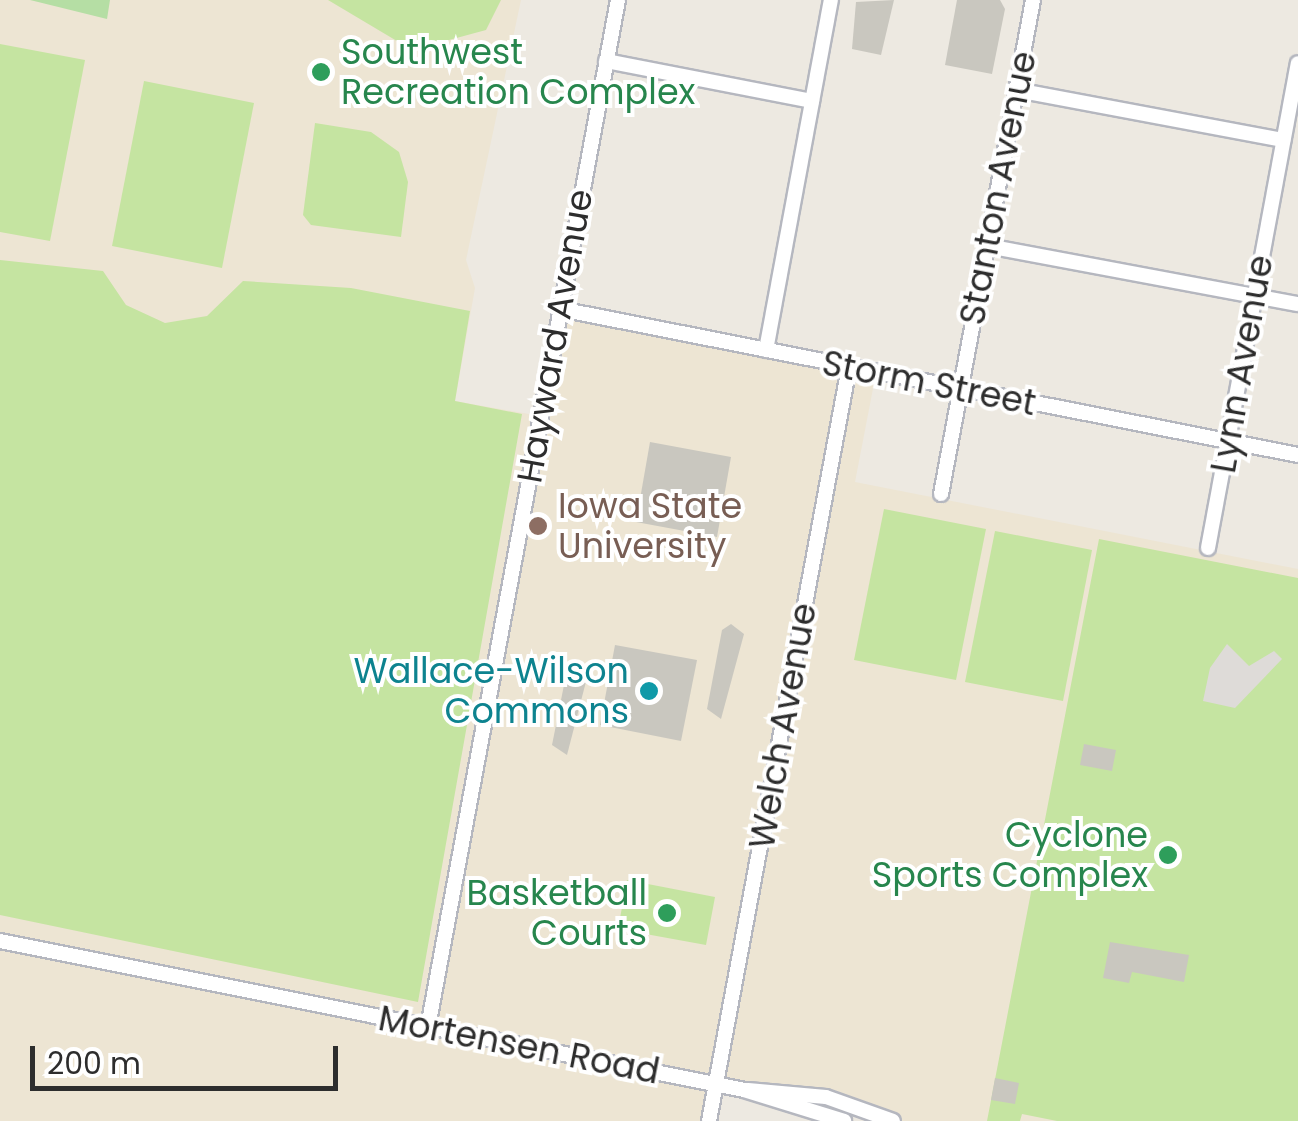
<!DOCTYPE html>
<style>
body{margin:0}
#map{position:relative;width:1298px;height:1121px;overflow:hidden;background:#ede9e1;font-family:Poppins,sans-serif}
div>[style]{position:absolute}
.education>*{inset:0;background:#ede5d3}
.green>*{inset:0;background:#b5dea4}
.pitch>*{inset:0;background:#c5e4a1}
.plaza>*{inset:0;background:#dedbd8}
.building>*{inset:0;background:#c9c7bf}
.roads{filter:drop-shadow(2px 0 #b5b7bf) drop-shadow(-2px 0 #b5b7bf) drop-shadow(0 2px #b5b7bf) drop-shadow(0 -2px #b5b7bf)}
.minor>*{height:14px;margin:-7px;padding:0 7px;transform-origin:7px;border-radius:7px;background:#fff}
.dots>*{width:28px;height:28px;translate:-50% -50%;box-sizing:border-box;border:5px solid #fff;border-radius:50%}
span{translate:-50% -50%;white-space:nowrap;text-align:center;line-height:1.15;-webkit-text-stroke:8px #fff;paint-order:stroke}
.leisure-label{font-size:35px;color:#27864d}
.left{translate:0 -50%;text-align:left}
.right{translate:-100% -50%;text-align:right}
.street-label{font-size:35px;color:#2d2d2d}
.education-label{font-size:35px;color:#785e54}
.culture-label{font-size:35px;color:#0d838f}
.scale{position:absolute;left:30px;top:1046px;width:308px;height:45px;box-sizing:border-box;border:5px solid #2d2d2d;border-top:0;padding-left:12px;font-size:30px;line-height:35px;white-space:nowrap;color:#2d2d2d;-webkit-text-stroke:8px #fff;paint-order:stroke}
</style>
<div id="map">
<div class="education">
<div style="clip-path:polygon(0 0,521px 0,466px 260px,475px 288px,455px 401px,540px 416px,560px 309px,876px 373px,855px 482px,1298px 569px,1298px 1121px,893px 1121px,854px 1106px,717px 1085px,709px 1121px,0 1121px)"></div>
</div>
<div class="green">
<div style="clip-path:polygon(30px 0,110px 0,107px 19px)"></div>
</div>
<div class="pitch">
<div style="clip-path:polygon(328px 0,501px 0,486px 30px,412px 50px)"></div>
<div style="clip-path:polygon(0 44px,85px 60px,50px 241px,0 232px)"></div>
<div style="clip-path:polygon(144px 81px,254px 103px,222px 268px,112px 246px)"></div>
<div style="clip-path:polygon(315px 123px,371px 132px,399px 152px,408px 182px,401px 237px,311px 225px,303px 215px)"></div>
<div style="clip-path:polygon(0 260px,103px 271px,126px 305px,165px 323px,207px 316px,243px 281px,351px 288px,470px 311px,455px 401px,522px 414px,418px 1002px,0 915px)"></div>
<div style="clip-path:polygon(884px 509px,986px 529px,956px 680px,854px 660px)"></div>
<div style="clip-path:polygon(995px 531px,1092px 550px,1063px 701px,965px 682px)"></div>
<div style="clip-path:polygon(1099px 539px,1298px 578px,1298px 1121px,1057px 1121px,1022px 1114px,1020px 1121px,987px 1121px)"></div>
<div style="clip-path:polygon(627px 880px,715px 897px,706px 945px,618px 929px)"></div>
</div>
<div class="plaza">
<div style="clip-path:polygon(1227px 644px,1249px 666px,1274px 651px,1282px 659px,1235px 708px,1203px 701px,1210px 668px)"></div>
</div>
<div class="building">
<div style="clip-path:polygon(894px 0,881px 55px,852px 49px,856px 2px)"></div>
<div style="clip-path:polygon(957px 0,1000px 0,1005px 9px,992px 74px,945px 65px)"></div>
<div style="clip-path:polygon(650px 442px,731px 457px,717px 537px,636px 522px)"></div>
<div style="clip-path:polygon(731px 624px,744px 634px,721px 719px,707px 709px,722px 630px)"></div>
<div style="clip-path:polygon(615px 645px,697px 660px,681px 741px,600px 725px)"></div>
<div style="clip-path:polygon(576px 660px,589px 670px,567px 755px,552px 745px,568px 665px)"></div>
<div style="clip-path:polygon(1084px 744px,1116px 750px,1112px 771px,1080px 765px)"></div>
<div style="clip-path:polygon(1110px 942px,1189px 955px,1184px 982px,1132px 972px,1129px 983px,1103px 978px)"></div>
<div style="clip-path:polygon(995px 1078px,1019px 1083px,1015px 1104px,991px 1100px)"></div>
</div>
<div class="roads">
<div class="minor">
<div style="left:606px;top:61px;width:210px;rotate:11deg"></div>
<div style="left:1016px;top:90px;width:272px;rotate:10.6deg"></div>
<div style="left:987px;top:246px;width:316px;rotate:10.6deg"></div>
<div style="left:560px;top:309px;width:752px;rotate:11.19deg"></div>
<div style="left:766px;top:350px;width:356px;rotate:-79.5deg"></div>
<div style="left:941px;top:494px;width:502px;rotate:-79.45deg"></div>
<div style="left:1208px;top:548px;width:493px;rotate:-79.5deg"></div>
<div style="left:0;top:941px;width:759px;rotate:11.32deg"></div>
<div style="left:744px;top:1090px;width:105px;rotate:17.2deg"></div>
<div style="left:428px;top:1027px;width:1044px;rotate:-79.52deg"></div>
<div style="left:748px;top:1090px;width:78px;rotate:5.1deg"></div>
<div style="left:826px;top:1097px;width:71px;rotate:19.7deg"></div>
<div style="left:709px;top:1121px;width:767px;rotate:-79.48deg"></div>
</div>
</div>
<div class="dots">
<div style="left:321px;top:72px;background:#2e9e5b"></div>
<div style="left:538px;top:526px;background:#8d6e63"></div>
<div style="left:649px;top:691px;background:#0f9aa8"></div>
<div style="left:1168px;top:855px;background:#2e9e5b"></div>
<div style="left:667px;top:913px;background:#2e9e5b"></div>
</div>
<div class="leisure-label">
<span class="left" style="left:341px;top:72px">Southwest<br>Recreation Complex</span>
<span class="right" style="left:1148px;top:855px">Cyclone<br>Sports Complex</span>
<span class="right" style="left:647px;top:913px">Basketball<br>Courts</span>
</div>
<div class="street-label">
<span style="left:998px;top:188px;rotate:-79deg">Stanton Avenue</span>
<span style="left:555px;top:336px;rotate:-80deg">Hayward Avenue</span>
<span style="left:1242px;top:364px;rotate:-80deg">Lynn Avenue</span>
<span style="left:929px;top:383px;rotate:11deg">Storm Street</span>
<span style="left:783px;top:726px;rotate:-80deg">Welch Avenue</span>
<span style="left:519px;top:1045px;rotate:11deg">Mortensen Road</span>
</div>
<div class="education-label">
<span class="left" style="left:558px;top:526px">Iowa State<br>University</span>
</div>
<div class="culture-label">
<span class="right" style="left:629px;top:691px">Wallace-Wilson<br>Commons</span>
</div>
<div class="scale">200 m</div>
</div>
